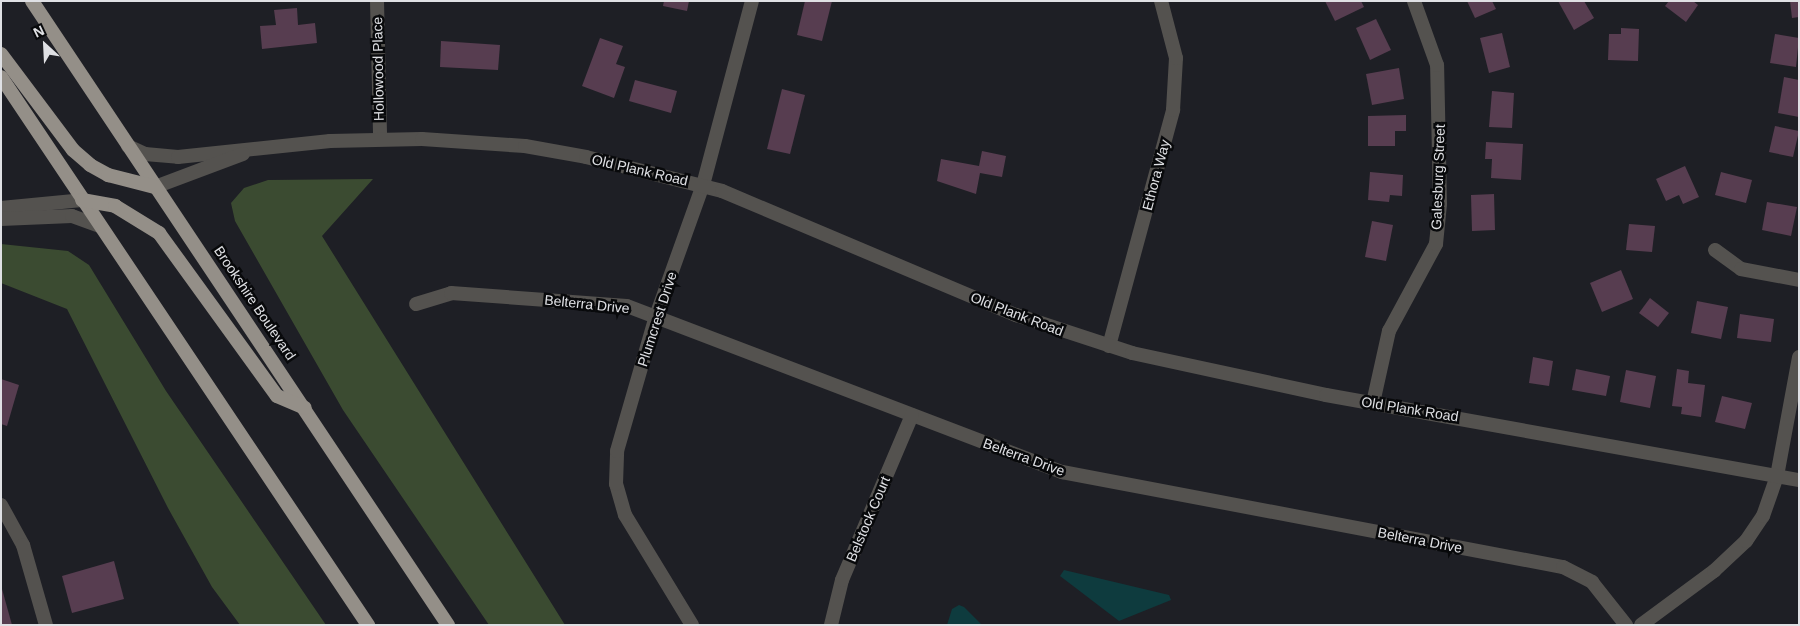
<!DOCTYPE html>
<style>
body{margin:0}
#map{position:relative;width:1800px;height:626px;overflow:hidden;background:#1e1f25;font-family:Arial,sans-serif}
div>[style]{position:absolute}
.forest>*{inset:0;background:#3b4b31}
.water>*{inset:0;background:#0e3b3e}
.building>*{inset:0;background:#573d50}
.minor>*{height:14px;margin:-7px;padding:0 7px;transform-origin:7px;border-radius:7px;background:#54524f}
.tertiary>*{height:14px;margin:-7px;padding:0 7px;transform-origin:7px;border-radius:7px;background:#54524f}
.trunk>*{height:14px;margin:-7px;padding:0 7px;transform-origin:7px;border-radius:7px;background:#948f88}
span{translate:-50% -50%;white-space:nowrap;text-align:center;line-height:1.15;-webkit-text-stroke:5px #08090b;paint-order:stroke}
.street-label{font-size:14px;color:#dfe0e4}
.frame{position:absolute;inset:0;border:2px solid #dfe0e4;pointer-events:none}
.north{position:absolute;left:20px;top:20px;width:50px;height:50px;-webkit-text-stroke:4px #08090b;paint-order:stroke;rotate:335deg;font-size:14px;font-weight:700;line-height:20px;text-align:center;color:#dfe0e4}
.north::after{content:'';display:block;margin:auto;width:18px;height:22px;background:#dfe0e4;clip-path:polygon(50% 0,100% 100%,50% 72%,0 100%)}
</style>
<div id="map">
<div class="forest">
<div style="clip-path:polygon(373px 179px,322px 236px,565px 625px,489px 625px,343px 410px,235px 221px,231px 203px,244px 188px,268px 180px)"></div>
<div style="clip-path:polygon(1px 244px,68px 251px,89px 265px,166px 391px,326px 625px,240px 625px,212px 587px,168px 508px,67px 309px,1px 283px)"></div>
</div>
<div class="water">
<div style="clip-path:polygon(1064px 570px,1169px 595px,1171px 600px,1119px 621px,1060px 576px)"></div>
<div style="clip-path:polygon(959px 605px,964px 607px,982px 625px,947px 625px,952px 609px)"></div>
</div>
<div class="building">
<div style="clip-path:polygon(664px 1px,689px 1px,687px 11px,663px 6px)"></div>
<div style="clip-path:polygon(805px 1px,832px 1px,822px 41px,797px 35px)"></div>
<div style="clip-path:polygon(1325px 1px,1361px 1px,1364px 7px,1335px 21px)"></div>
<div style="clip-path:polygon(1467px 1px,1492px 1px,1496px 9px,1475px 18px)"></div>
<div style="clip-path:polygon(1558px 1px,1584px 1px,1594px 18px,1574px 30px)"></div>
<div style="clip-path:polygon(1669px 1px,1693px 1px,1698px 5px,1686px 22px,1665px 6px)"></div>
<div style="clip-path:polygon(1790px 1px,1799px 1px,1799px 17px,1792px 18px)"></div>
<div style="clip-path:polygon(297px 8px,298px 25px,315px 23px,317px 43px,262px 49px,260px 26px,276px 25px,274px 10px)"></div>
<div style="clip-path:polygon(1376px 19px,1391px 50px,1370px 60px,1356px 28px)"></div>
<div style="clip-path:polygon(1621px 28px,1639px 29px,1638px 61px,1608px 60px,1609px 34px,1621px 34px)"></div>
<div style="clip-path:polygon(1502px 33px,1510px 67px,1489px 73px,1480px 38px)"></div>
<div style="clip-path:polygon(1775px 34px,1799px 38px,1796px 67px,1770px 63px)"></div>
<div style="clip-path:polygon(600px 38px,623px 46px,616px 64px,625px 67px,614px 98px,582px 86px)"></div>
<div style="clip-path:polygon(441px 41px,500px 45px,498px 70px,440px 67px)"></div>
<div style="clip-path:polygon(1399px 68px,1404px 99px,1372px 105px,1366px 74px)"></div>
<div style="clip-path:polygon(1784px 77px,1799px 80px,1799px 117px,1778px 113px)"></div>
<div style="clip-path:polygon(635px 80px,677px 91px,671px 113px,629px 101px)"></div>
<div style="clip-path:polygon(782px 89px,805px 95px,790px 154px,767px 149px)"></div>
<div style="clip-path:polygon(1492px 91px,1514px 93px,1512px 128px,1489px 127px)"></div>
<div style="clip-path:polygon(1406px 115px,1406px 131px,1395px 131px,1395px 146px,1368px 146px,1368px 116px)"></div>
<div style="clip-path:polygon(1775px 126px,1799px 131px,1793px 157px,1769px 152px)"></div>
<div style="clip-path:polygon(1486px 142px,1523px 144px,1521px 180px,1491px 178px,1492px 159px,1485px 159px)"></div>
<div style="clip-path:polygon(982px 151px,1006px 156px,1002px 177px,980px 173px,976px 194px,937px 181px,941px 159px,979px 166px)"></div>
<div style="clip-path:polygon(1685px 166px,1699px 197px,1683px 204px,1679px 195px,1666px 201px,1656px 179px)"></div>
<div style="clip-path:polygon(1370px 172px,1403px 175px,1402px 196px,1390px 195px,1389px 202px,1368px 200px)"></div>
<div style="clip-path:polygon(1721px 172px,1752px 180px,1746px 203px,1715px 195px)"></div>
<div style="clip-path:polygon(1494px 194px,1495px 230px,1472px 231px,1471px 195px)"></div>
<div style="clip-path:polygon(1767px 202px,1797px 207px,1791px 236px,1762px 230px)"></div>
<div style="clip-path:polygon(1372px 221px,1393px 225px,1386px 261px,1365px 257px)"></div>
<div style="clip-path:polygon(1629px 224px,1655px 226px,1652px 252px,1626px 250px)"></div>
<div style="clip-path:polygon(1621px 270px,1633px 299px,1602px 312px,1590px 283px)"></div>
<div style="clip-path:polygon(1650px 298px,1669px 313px,1658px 327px,1639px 313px)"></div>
<div style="clip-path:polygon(1697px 301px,1728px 307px,1721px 339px,1691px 333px)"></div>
<div style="clip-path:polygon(1740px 314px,1774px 319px,1771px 342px,1737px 338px)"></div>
<div style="clip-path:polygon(1533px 357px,1553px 361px,1549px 386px,1529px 383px)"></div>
<div style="clip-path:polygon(1576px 369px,1610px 376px,1606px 396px,1572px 390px)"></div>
<div style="clip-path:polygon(1677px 369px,1689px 371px,1688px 383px,1705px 385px,1701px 417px,1681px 414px,1682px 407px,1672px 406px)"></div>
<div style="clip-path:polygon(1626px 370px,1656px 376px,1650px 408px,1620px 402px)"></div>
<div style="clip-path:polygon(1px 379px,19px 385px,7px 426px,1px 424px)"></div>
<div style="clip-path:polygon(1722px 396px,1752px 403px,1745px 429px,1715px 422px)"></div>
<div style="clip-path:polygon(114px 561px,124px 599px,72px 613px,62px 576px)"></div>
<div style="clip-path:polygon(1px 589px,2px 589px,12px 625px,1px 625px)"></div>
</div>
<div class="minor">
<div style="left:377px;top:1px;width:137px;rotate:88.7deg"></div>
<div style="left:1715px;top:250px;width:32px;rotate:36deg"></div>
<div style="left:1741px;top:269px;width:59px;rotate:10.7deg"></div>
<div style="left:416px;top:304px;width:37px;rotate:-17deg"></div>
<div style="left:451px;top:293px;width:176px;rotate:4.2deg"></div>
<div style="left:627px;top:306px;width:466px;rotate:20.9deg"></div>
<div style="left:1062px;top:472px;width:510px;rotate:10.74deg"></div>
<div style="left:1563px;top:567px;width:33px;rotate:27deg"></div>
<div style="left:1592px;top:582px;width:55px;rotate:51.7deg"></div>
<div style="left:1109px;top:346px;width:245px;rotate:-74.8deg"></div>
<div style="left:1173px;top:110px;width:52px;rotate:-86.7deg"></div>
<div style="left:1176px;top:58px;width:59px;rotate:-104.7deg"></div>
<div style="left:1373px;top:403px;width:74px;rotate:-77.5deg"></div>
<div style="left:1389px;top:331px;width:99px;rotate:-61.6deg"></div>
<div style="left:1436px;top:244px;width:40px;rotate:-84.3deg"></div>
<div style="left:1440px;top:204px;width:139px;rotate:-91.2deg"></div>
<div style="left:1437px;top:65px;width:68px;rotate:-109.8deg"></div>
<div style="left:1px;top:505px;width:46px;rotate:61.2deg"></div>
<div style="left:23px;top:545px;width:83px;rotate:74deg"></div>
<div style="left:692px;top:625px;width:129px;rotate:-121.3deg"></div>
<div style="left:625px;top:515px;width:32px;rotate:-106deg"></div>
<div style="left:616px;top:484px;width:33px;rotate:-88deg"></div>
<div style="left:617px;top:451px;width:141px;rotate:-73.9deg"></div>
<div style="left:656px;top:316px;width:139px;rotate:-70.3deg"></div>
<div style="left:703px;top:185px;width:190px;rotate:-75.1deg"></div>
<div style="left:831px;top:625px;width:46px;rotate:-76.3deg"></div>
<div style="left:842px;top:580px;width:179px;rotate:-67deg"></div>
<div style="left:1641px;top:625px;width:91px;rotate:-36.5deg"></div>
<div style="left:1714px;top:571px;width:44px;rotate:-43.2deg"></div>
<div style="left:1746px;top:541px;width:30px;rotate:-56deg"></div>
<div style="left:1763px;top:516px;width:42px;rotate:-70.7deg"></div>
<div style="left:1777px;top:476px;width:121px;rotate:-79.5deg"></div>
</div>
<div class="tertiary">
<div style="left:128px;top:146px;width:19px;rotate:25deg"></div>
<div style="left:145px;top:154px;width:33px;rotate:5deg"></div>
<div style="left:178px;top:157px;width:153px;rotate:-6deg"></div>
<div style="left:330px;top:141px;width:92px;rotate:-1.2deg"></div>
<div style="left:422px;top:139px;width:103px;rotate:3.9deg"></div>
<div style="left:525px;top:146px;width:62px;rotate:10.2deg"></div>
<div style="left:586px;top:157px;width:140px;rotate:14deg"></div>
<div style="left:722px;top:191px;width:319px;rotate:22.9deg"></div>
<div style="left:1016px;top:315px;width:122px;rotate:18.1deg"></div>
<div style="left:1132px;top:353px;width:198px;rotate:12.2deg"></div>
<div style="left:1326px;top:395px;width:481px;rotate:10.2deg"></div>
<div style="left:155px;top:187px;width:94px;rotate:-20.6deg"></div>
<div style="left:1px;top:208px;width:81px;rotate:-5.6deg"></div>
<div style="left:1px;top:219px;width:71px;rotate:-2.4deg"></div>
<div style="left:72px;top:216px;width:30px;rotate:20deg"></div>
</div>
<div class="trunk">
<div style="left:32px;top:1px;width:750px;rotate:56.31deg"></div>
<div style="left:1px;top:54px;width:120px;rotate:53.1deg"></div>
<div style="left:73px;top:150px;width:23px;rotate:41deg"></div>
<div style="left:90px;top:165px;width:21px;rotate:29deg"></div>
<div style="left:108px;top:175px;width:49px;rotate:14.3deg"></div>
<div style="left:1px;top:77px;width:660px;rotate:56.19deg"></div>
<div style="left:82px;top:200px;width:34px;rotate:10deg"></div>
<div style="left:115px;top:206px;width:52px;rotate:31.5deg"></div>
<div style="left:159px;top:233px;width:201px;rotate:54.1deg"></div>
<div style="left:277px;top:396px;width:30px;rotate:23deg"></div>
</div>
<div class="street-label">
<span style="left:378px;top:69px;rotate:-91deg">Hollowood Place</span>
<span style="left:640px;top:170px;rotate:13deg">Old Plank Road</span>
<span style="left:1156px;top:175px;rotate:-75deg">Ethora Way</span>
<span style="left:1438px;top:177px;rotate:-88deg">Galesburg Street</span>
<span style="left:255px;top:303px;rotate:56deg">Brookshire Boulevard</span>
<span style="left:587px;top:304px;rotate:6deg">Belterra Drive</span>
<span style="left:1017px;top:314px;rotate:21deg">Old Plank Road</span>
<span style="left:657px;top:319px;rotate:-72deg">Plumcrest Drive</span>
<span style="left:1410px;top:409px;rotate:9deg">Old Plank Road</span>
<span style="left:1024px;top:457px;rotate:20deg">Belterra Drive</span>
<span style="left:868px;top:519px;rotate:-67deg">Belstock Court</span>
<span style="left:1420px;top:540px;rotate:11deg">Belterra Drive</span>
</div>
<div class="frame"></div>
<div class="north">N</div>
</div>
